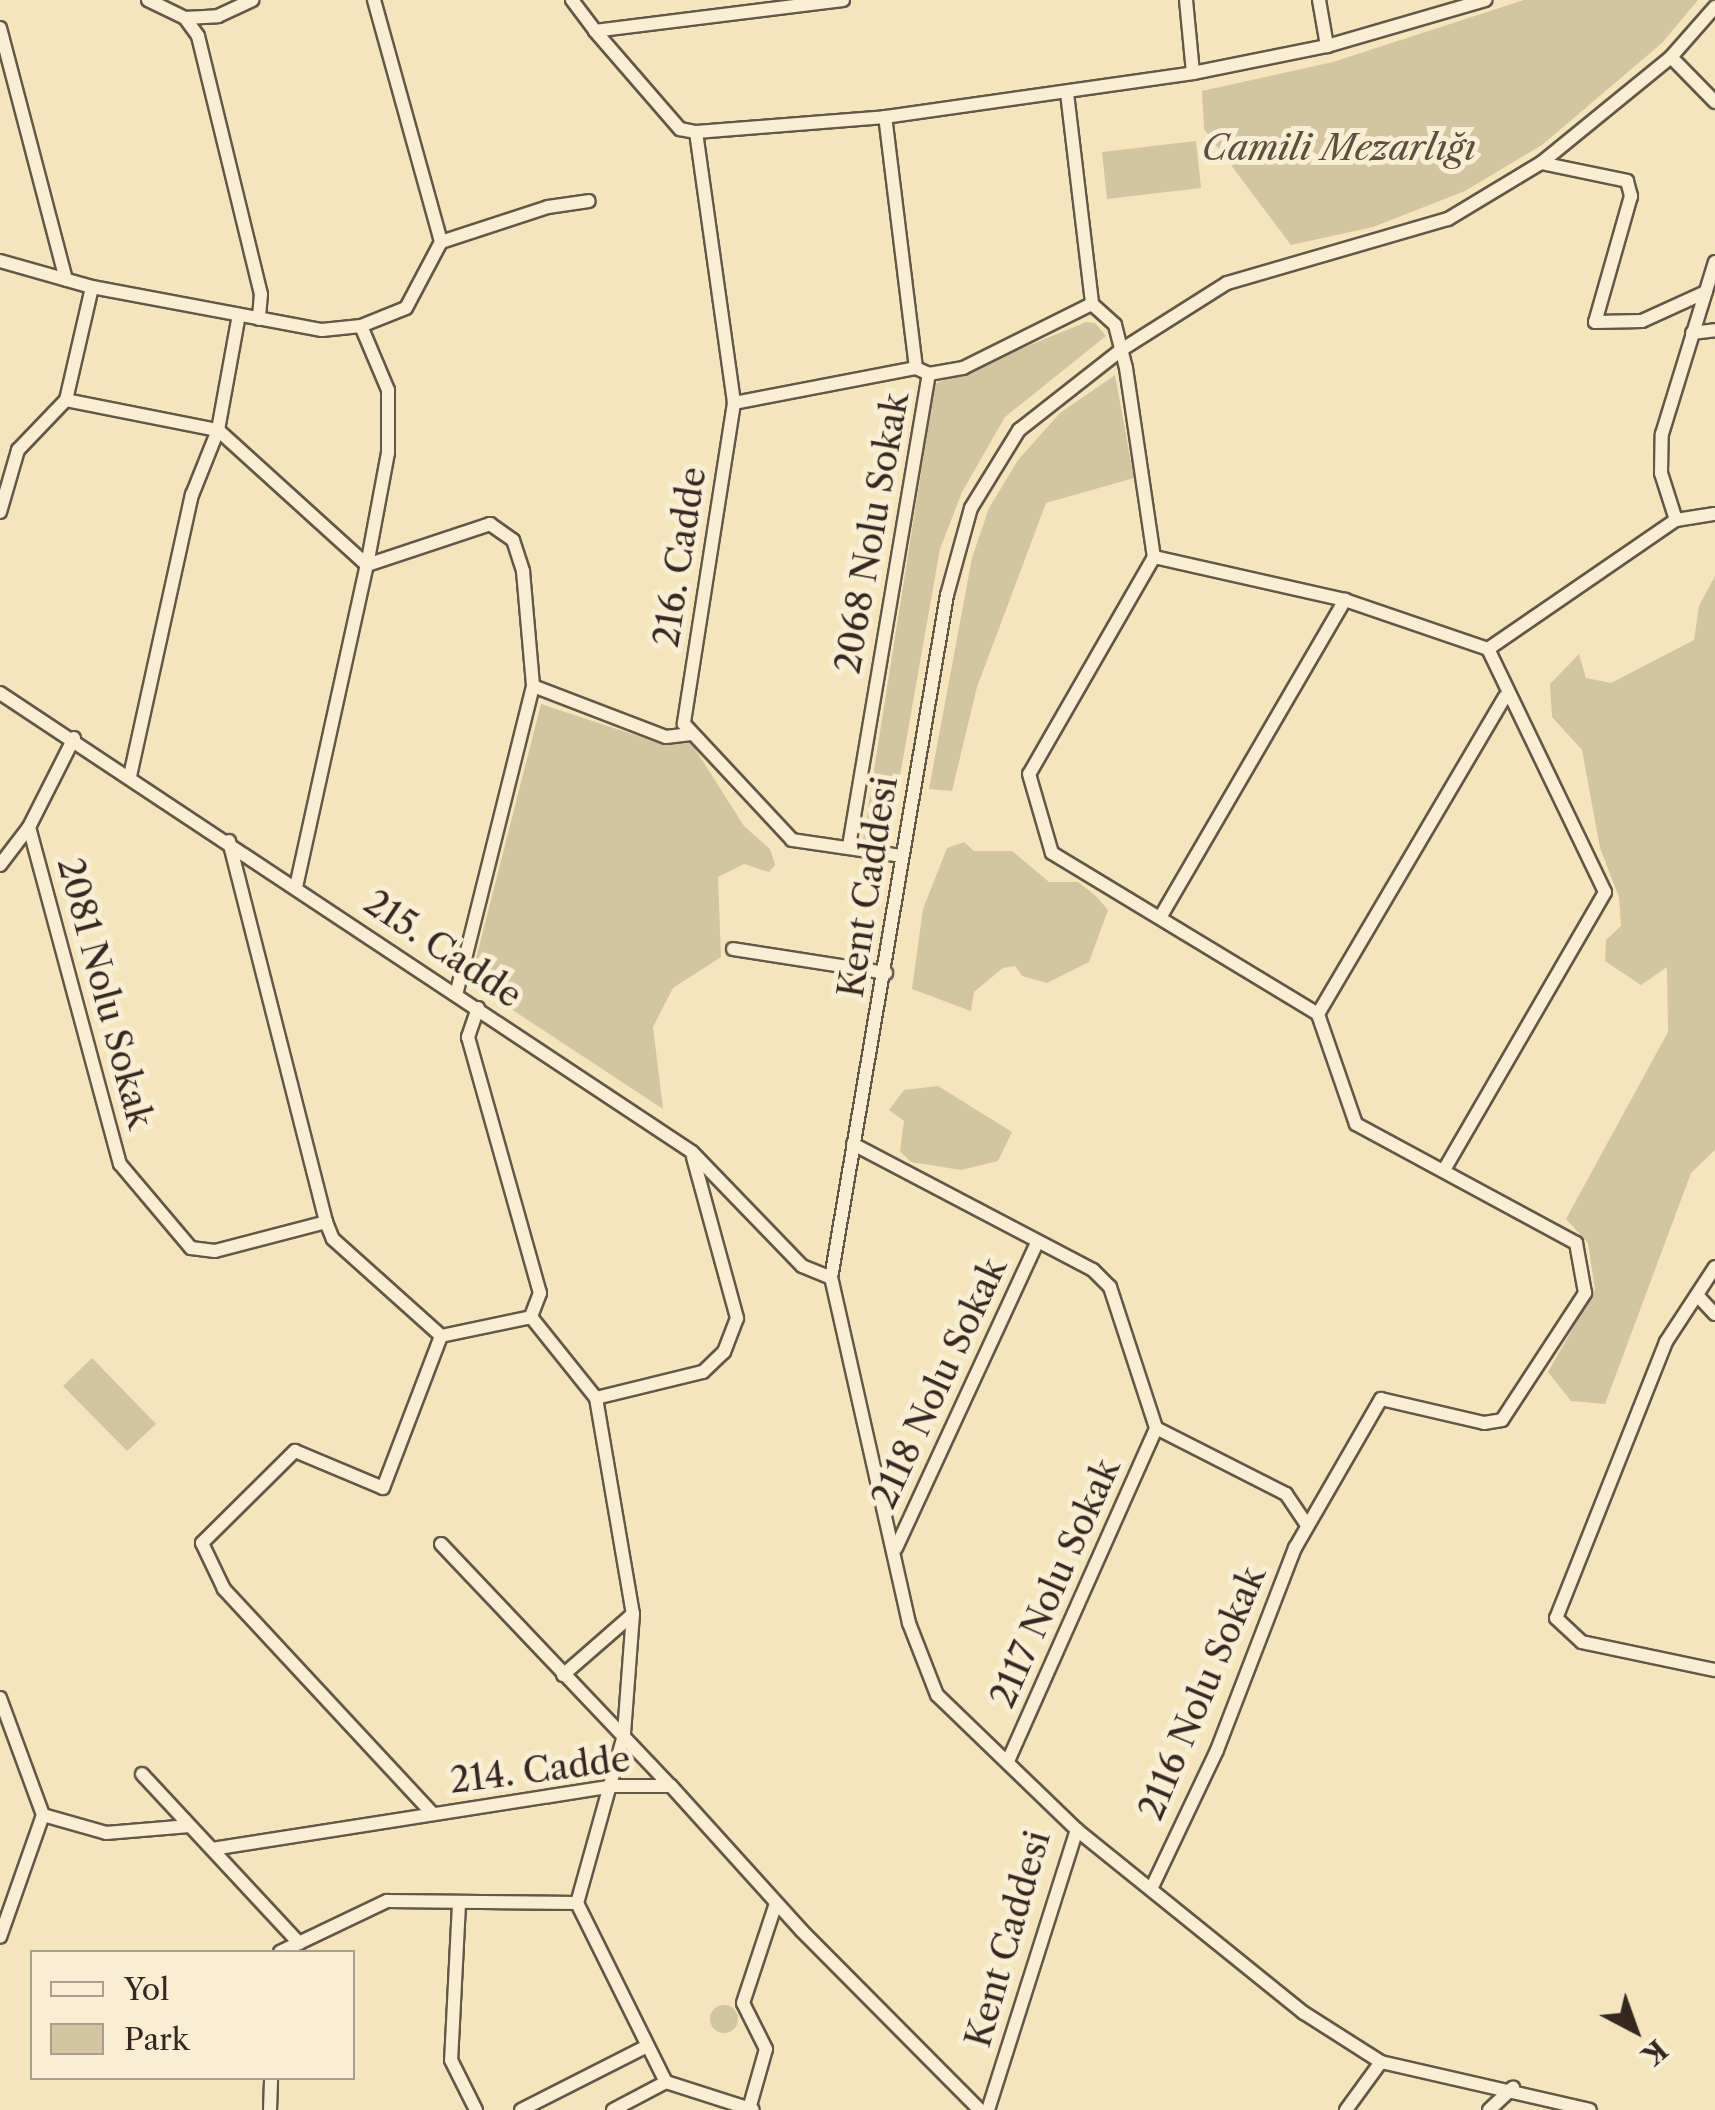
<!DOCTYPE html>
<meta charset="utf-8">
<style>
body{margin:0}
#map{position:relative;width:1715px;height:2110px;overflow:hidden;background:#f4e5bd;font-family:"Libre Caslon Text",serif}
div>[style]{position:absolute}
.green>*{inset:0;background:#d3c5a2}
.round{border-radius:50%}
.roads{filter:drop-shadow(2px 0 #645747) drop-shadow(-2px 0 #645747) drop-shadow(0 2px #645747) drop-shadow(0 -2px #645747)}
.street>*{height:12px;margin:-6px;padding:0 6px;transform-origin:6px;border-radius:6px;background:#f8eed4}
span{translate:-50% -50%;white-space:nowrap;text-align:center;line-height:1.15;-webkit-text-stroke:10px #f8eed4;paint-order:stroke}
.park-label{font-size:35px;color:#5c4f40;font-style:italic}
.street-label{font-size:35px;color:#342820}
.legend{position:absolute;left:30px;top:1950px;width:325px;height:130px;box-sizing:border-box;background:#f8eed4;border:2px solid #aa9f8c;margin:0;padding:12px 18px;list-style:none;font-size:30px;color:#342820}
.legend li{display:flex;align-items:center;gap:20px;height:50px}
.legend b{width:50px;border:2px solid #aa9f8c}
.north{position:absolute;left:1585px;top:1980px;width:100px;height:100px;-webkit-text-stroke:8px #f8eed4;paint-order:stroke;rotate:139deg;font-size:28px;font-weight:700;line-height:40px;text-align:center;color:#342820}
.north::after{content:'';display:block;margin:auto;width:35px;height:45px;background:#342820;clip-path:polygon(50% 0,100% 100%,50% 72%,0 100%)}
</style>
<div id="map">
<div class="green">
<div style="clip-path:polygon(1524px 0,1698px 0,1662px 43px,1542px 145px,1465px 191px,1373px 227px,1291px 245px,1204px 129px,1202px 91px,1333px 62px)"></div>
<div style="clip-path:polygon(1196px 141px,1201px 188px,1107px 199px,1102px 152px)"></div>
<div style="clip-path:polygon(1086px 322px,1095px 323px,1106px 336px,1005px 417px,962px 492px,940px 549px,888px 844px,863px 840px,935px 384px)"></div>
<div style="clip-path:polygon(1115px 375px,1134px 478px,1046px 503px,977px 687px,952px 791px,929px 789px,972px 558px,989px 508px,1018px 460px,1060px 413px)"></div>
<div style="clip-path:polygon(1715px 576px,1715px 1150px,1691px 1173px,1605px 1404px,1571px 1401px,1548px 1372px,1595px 1289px,1588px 1243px,1566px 1219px,1668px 1032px,1667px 967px,1641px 985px,1605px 961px,1606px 940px,1621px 926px,1619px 897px,1600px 848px,1582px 750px,1552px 717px,1550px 684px,1579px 654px,1586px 678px,1611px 683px,1694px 640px,1699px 606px)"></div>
<div style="clip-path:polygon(541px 704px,665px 745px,690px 741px,744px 826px,770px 849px,775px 865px,769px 872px,744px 864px,718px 877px,721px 957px,673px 988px,653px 1027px,663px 1109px,470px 982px)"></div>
<div style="clip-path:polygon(964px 842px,974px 851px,1012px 851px,1049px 882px,1078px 882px,1096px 896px,1108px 910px,1089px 962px,1047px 983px,1022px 976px,1015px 966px,1003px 968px,974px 992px,971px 1011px,912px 989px,923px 909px,947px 848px)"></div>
<div style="clip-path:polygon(938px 1086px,1012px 1132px,998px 1161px,961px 1170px,911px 1162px,900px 1151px,904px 1121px,889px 1110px,904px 1090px)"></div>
<div style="clip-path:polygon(92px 1358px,156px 1424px,127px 1451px,63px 1386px)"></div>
<div class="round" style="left:710px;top:2005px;width:28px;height:28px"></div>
</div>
<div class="roads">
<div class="street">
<div style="left:148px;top:0;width:41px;rotate:25.9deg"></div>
<div style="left:185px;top:18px;width:33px;rotate:-3deg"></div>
<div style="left:218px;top:16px;width:38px;rotate:-25deg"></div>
<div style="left:374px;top:0;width:251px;rotate:74.5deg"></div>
<div style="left:572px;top:0;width:39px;rotate:53deg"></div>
<div style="left:843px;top:0;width:250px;rotate:172.9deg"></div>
<div style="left:595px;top:31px;width:130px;rotate:49.1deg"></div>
<div style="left:680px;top:129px;width:16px;rotate:11deg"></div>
<div style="left:696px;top:132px;width:190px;rotate:-4.5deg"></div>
<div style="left:885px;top:117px;width:311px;rotate:-8.1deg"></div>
<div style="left:1193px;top:73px;width:137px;rotate:-11.4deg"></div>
<div style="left:1327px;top:46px;width:165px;rotate:-16.2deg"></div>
<div style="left:1186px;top:0;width:73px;rotate:84.5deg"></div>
<div style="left:1319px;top:0;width:47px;rotate:80.1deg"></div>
<div style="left:185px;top:18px;width:22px;rotate:54deg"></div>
<div style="left:198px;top:36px;width:266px;rotate:76.3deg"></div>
<div style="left:261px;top:294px;width:25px;rotate:95deg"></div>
<div style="left:0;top:28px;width:260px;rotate:75.3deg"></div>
<div style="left:1671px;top:57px;width:63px;rotate:45.6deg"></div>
<div style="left:1067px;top:93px;width:212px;rotate:83.2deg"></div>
<div style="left:1092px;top:304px;width:31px;rotate:42deg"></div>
<div style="left:1115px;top:325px;width:44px;rotate:75.7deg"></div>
<div style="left:1126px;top:368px;width:191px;rotate:81.6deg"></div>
<div style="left:1154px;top:557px;width:196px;rotate:12.7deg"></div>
<div style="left:1345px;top:600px;width:151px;rotate:18.9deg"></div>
<div style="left:1488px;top:649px;width:228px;rotate:-34.5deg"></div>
<div style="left:1676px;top:520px;width:39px;rotate:-9deg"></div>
<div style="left:696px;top:132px;width:274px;rotate:82deg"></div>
<div style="left:734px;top:403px;width:325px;rotate:98.9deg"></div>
<div style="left:684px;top:724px;width:158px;rotate:47deg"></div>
<div style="left:792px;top:840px;width:111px;rotate:8.3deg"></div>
<div style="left:1541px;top:163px;width:88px;rotate:11.8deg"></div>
<div style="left:1627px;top:181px;width:16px;rotate:75deg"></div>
<div style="left:1631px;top:196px;width:131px;rotate:105.9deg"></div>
<div style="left:1595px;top:322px;width:47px;rotate:-1.2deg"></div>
<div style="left:1642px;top:321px;width:70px;rotate:-24.4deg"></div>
<div style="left:0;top:261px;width:96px;rotate:15.8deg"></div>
<div style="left:92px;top:287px;width:234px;rotate:10.6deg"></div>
<div style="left:322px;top:330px;width:39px;rotate:-6deg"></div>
<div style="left:1692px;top:333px;width:23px;rotate:-7deg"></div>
<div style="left:929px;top:374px;width:35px;rotate:-10deg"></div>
<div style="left:963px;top:368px;width:144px;rotate:-26.4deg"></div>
<div style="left:66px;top:400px;width:116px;rotate:-77deg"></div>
<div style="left:734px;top:403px;width:185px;rotate:-10.9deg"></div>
<div style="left:0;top:512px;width:65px;rotate:-73.8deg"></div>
<div style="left:18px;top:450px;width:69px;rotate:-46.2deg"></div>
<div style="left:66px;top:400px;width:155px;rotate:11.2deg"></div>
<div style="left:218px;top:430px;width:117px;rotate:-79.7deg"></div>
<div style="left:1676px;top:520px;width:49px;rotate:-107.7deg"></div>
<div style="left:1661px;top:473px;width:39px;rotate:-89deg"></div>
<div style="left:1662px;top:434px;width:180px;rotate:-72.9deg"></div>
<div style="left:1154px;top:557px;width:250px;rotate:119.9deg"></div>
<div style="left:1029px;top:774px;width:82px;rotate:73.8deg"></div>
<div style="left:1052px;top:853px;width:311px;rotate:31.2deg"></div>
<div style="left:0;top:693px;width:830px;rotate:33.56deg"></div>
<div style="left:692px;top:1152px;width:158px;rotate:46deg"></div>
<div style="left:802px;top:1266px;width:31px;rotate:22deg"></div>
<div style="left:74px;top:738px;width:100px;rotate:116.8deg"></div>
<div style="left:29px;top:827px;width:349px;rotate:74.9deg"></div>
<div style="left:120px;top:1164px;width:110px;rotate:49.8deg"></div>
<div style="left:191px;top:1248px;width:24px;rotate:7deg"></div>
<div style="left:215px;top:1251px;width:115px;rotate:-14.6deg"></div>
<div style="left:326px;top:1222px;width:18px;rotate:68deg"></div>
<div style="left:333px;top:1239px;width:145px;rotate:41.9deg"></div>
<div style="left:441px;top:1336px;width:92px;rotate:-11.9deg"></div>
<div style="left:531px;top:1317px;width:104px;rotate:51.3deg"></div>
<div style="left:596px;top:1398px;width:219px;rotate:80.3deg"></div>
<div style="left:633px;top:1614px;width:121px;rotate:94.3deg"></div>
<div style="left:624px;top:1735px;width:174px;rotate:105.6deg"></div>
<div style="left:577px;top:1903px;width:200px;rotate:63.6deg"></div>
<div style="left:666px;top:2082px;width:60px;rotate:152.2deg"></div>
<div style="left:130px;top:776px;width:288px;rotate:-77.6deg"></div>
<div style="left:192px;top:495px;width:70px;rotate:-68.2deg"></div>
<div style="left:218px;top:430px;width:201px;rotate:42.2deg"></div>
<div style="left:367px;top:565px;width:114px;rotate:-79.4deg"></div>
<div style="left:388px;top:453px;width:63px;rotate:-90deg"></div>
<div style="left:388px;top:390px;width:69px;rotate:-112.9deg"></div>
<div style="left:361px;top:326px;width:48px;rotate:-21.8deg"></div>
<div style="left:406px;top:308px;width:75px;rotate:-62.1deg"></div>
<div style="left:441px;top:242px;width:113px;rotate:-18.1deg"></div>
<div style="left:548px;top:207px;width:41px;rotate:-8.3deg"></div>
<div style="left:229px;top:841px;width:393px;rotate:75.7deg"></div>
<div style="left:849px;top:846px;width:479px;rotate:-80.4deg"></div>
<div style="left:929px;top:374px;width:14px;rotate:-155deg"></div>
<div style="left:916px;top:368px;width:253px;rotate:-97deg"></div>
<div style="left:0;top:865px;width:48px;rotate:-52.7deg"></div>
<div style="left:296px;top:887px;width:330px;rotate:-77.6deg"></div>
<div style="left:367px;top:565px;width:130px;rotate:-18.4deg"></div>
<div style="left:490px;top:524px;width:28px;rotate:35deg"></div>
<div style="left:513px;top:540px;width:33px;rotate:72deg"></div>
<div style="left:523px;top:571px;width:115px;rotate:85deg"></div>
<div style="left:1161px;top:916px;width:366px;rotate:-59.8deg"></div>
<div style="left:733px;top:949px;width:155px;rotate:8.9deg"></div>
<div style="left:456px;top:995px;width:318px;rotate:-76deg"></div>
<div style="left:533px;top:686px;width:142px;rotate:21deg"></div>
<div style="left:666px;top:737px;width:25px;rotate:-7deg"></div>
<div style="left:478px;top:1008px;width:31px;rotate:109deg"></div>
<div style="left:468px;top:1037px;width:266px;rotate:74.3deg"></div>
<div style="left:540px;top:1293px;width:26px;rotate:111deg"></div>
<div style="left:853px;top:1144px;width:271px;rotate:27.7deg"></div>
<div style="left:1093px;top:1270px;width:24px;rotate:45deg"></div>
<div style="left:1110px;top:1287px;width:148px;rotate:71.9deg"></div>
<div style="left:1156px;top:1428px;width:146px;rotate:26.9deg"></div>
<div style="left:1286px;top:1494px;width:37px;rotate:56deg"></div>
<div style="left:1444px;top:1170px;width:321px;rotate:-59.9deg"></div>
<div style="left:1605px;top:892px;width:270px;rotate:-115.7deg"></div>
<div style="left:1715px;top:1267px;width:90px;rotate:123.2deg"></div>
<div style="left:1666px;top:1342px;width:297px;rotate:111.7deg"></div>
<div style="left:1556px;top:1618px;width:35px;rotate:43deg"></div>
<div style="left:1582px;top:1642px;width:136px;rotate:11.9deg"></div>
<div style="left:1697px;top:1295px;width:26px;rotate:47deg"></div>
<div style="left:596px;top:1398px;width:110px;rotate:-13.7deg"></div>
<div style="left:703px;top:1372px;width:29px;rotate:-44deg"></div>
<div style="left:724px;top:1352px;width:36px;rotate:-69deg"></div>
<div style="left:737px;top:1318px;width:167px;rotate:-105.3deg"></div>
<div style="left:441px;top:1544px;width:334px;rotate:46.5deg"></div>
<div style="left:896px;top:1548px;width:336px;rotate:-65.2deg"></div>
<div style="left:563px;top:1675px;width:93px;rotate:-41.1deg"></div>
<div style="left:0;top:1698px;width:125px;rotate:69.8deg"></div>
<div style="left:43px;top:1815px;width:129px;rotate:109.4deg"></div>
<div style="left:1008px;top:1761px;width:364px;rotate:-66deg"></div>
<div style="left:142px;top:1774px;width:231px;rotate:47.1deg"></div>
<div style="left:432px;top:1813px;width:306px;rotate:-132.9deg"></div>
<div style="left:224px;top:1589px;width:51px;rotate:-115.6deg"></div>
<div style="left:202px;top:1543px;width:131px;rotate:-44.7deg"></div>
<div style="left:295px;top:1451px;width:95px;rotate:22.8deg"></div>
<div style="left:383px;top:1488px;width:163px;rotate:-69.1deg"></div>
<div style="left:43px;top:1815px;width:66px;rotate:15.9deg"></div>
<div style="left:106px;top:1833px;width:84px;rotate:-4.8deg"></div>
<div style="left:1077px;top:1830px;width:292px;rotate:38.9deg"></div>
<div style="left:1304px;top:2013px;width:91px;rotate:32.5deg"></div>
<div style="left:1381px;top:2062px;width:214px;rotate:12.9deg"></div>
<div style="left:212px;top:1849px;width:406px;rotate:-8.9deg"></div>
<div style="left:613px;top:1786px;width:58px"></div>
<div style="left:671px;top:1786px;width:195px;rotate:47.9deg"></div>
<div style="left:802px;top:1931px;width:252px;rotate:45.2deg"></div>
<div style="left:1153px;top:1885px;width:149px;rotate:-64.6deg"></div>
<div style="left:1217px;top:1750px;width:217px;rotate:-68.9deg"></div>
<div style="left:1295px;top:1548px;width:172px;rotate:-60deg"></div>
<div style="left:1381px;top:1399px;width:106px;rotate:13.1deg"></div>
<div style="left:1484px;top:1423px;width:18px;rotate:-9deg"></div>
<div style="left:1502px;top:1420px;width:152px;rotate:-56.8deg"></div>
<div style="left:1585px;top:1293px;width:51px;rotate:-100.2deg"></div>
<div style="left:1576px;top:1243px;width:250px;rotate:-151.6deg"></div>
<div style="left:1356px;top:1124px;width:116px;rotate:-109.1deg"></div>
<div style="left:1318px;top:1014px;width:368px;rotate:-59.5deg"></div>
<div style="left:459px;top:1904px;width:156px;rotate:92.9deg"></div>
<div style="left:451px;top:2060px;width:56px;rotate:63.4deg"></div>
<div style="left:280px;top:1952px;width:119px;rotate:-25.5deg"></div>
<div style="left:387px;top:1901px;width:190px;rotate:0.6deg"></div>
<div style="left:666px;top:2082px;width:91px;rotate:17.8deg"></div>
<div style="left:749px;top:2109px;width:62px;rotate:-74.2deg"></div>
<div style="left:766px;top:2049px;width:51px;rotate:-116.6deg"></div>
<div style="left:743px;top:2003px;width:105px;rotate:-71.7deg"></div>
<div style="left:270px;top:2110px;width:32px;rotate:-88deg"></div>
<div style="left:521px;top:2110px;width:139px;rotate:-26.9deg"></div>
<div style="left:988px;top:2110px;width:294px;rotate:-72.4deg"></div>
<div style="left:1077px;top:1830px;width:194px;rotate:-136deg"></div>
<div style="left:937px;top:1695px;width:77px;rotate:-111.3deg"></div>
<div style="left:909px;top:1623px;width:354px;rotate:-102.7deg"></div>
<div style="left:831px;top:1278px;width:693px;rotate:-80.36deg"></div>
<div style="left:947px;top:595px;width:90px;rotate:-74.6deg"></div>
<div style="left:971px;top:508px;width:92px;rotate:-58.4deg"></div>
<div style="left:1019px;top:430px;width:130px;rotate:-38.1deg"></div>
<div style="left:1121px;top:350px;width:125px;rotate:-32.3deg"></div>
<div style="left:1227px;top:283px;width:230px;rotate:-16.2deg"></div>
<div style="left:1448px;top:219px;width:109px;rotate:-31.1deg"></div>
<div style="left:1541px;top:163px;width:168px;rotate:-39.2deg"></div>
<div style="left:1671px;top:57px;width:67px;rotate:-48.7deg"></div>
<div style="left:1346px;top:2110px;width:59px;rotate:-53.9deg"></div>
<div style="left:1489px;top:2110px;width:33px;rotate:-43deg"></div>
</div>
</div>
<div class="park-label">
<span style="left:1339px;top:148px">Camili Mezarlığı</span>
</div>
<div class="street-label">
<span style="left:872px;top:533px;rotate:-80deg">2068 Nolu Sokak</span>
<span style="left:680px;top:557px;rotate:-81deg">216. Cadde</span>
<span style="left:868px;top:887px;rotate:-81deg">Kent Caddesi</span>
<span style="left:443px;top:949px;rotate:34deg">215. Cadde</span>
<span style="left:105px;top:993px;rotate:75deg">2081 Nolu Sokak</span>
<span style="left:939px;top:1383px;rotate:-65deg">2118 Nolu Sokak</span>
<span style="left:1055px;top:1583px;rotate:-66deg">2117 Nolu Sokak</span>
<span style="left:1202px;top:1693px;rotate:-67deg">2116 Nolu Sokak</span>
<span style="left:540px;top:1770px;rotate:-7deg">214. Cadde</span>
<span style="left:1008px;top:1939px;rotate:-74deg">Kent Caddesi</span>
</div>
<ul class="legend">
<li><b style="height:12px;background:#f8eed4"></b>Yol</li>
<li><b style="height:28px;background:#d3c5a2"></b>Park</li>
</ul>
<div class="north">K</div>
</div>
